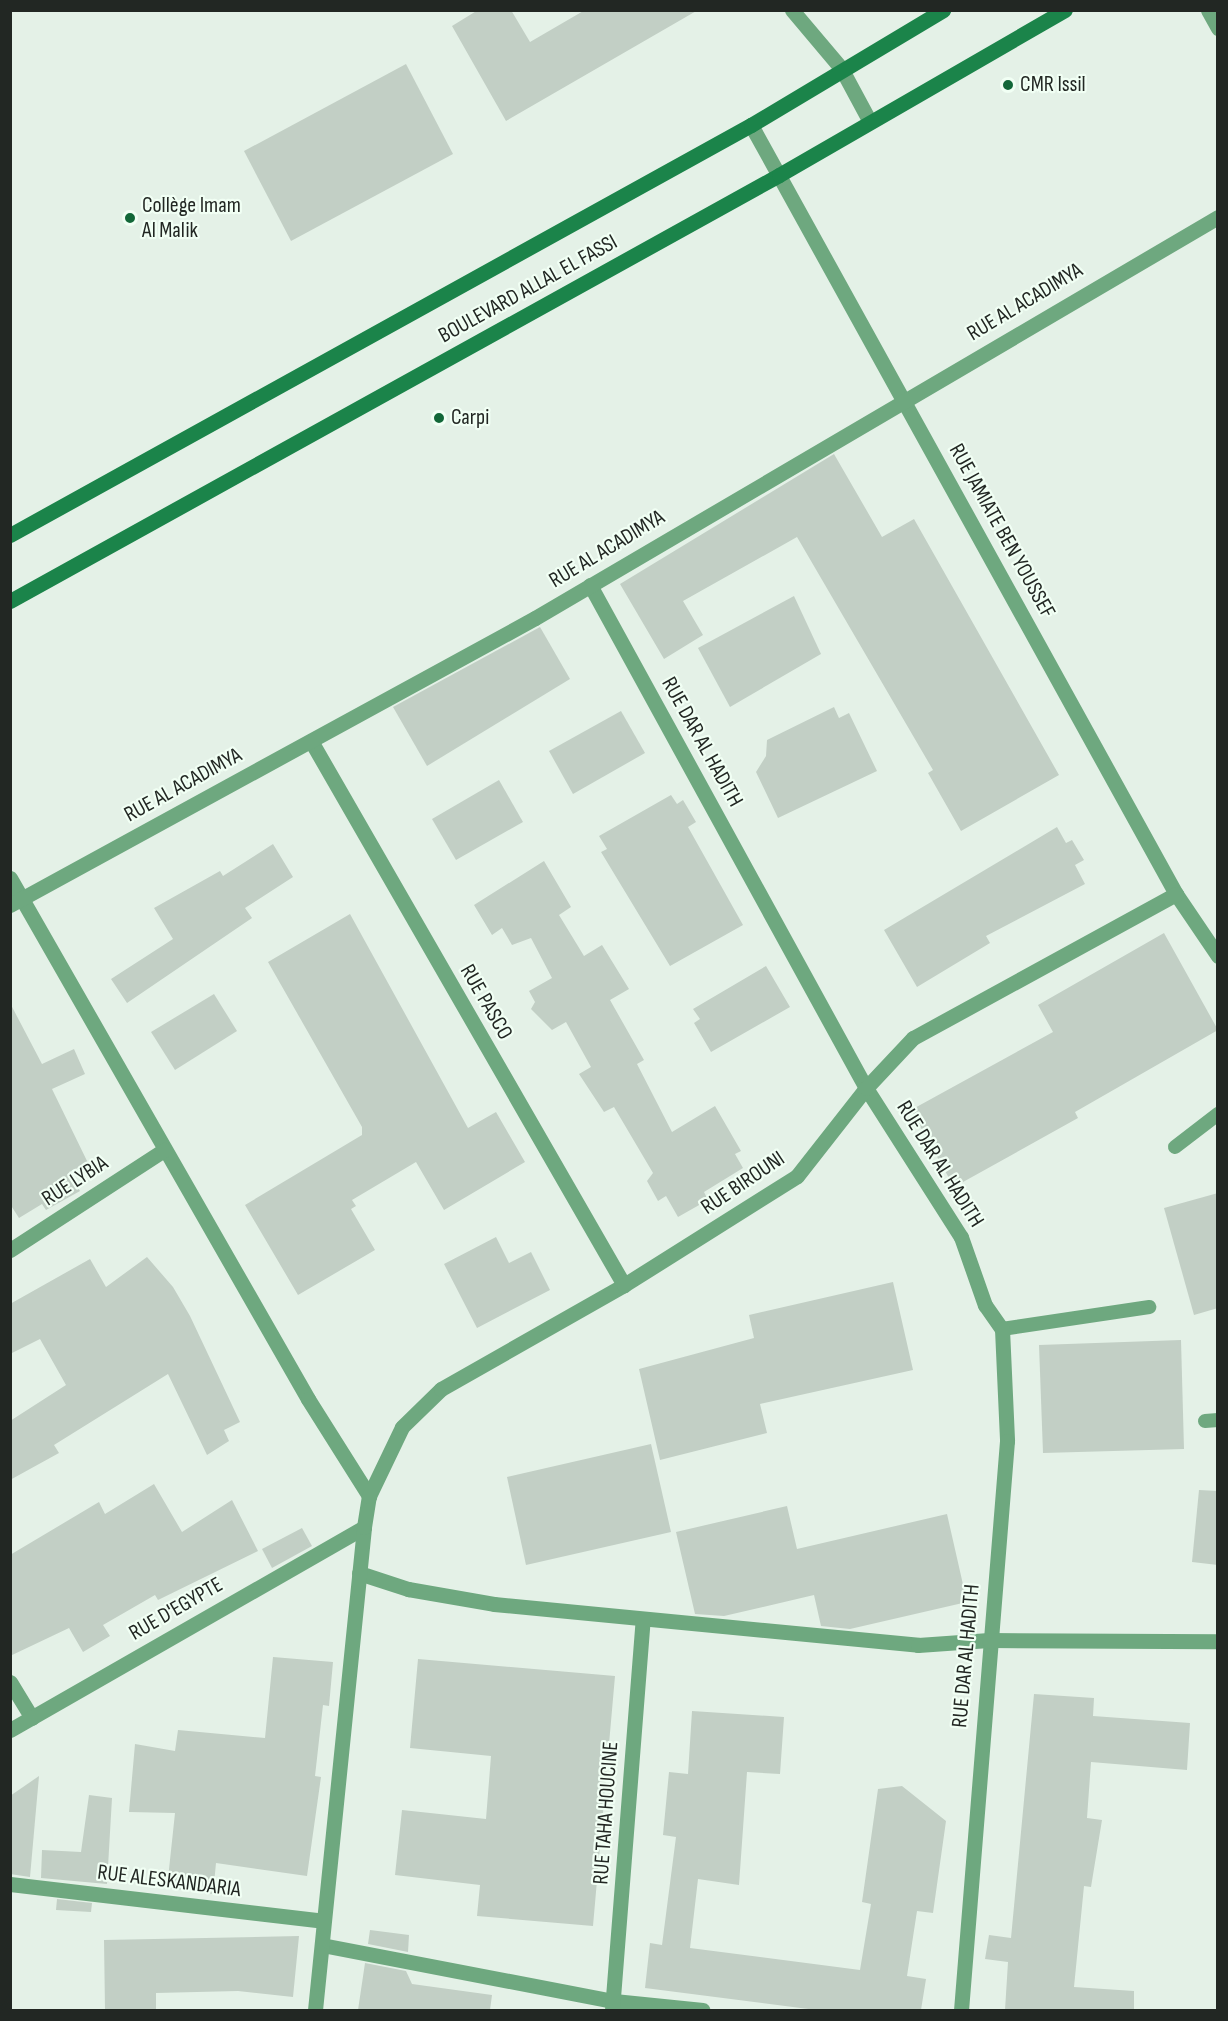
<!DOCTYPE html>
<meta charset="utf-8">
<style>
body{margin:0}
#map{position:relative;width:1228px;height:2021px;overflow:hidden;background:#e4f1e7;font-family:"Sofia Sans Condensed",sans-serif}
div>[style]{position:absolute}
.building>*{inset:0;background:#c2cfc5}
.lane>*{height:14px;margin:-7px;padding:0 7px;transform-origin:7px;border-radius:7px;background:#6ea87f}
.street>*{height:15px;margin:-7.5px;padding:0 7.5px;transform-origin:7.5px;border-radius:7.5px;background:#6ea87f}
.secondary>*{height:15px;margin:-7.5px;padding:0 7.5px;transform-origin:7.5px;border-radius:7.5px;background:#1b844a}
.dots>*{width:16px;height:16px;translate:-50% -50%;box-sizing:border-box;border:3px solid #f1fff4;border-radius:50%}
span{translate:-50% -50%;white-space:nowrap;text-align:center;line-height:1.15;-webkit-text-stroke:4.5px #f1fff4;paint-order:stroke}
.poi-label{font-size:22px;color:#222723}
.left{translate:0 -50%;text-align:left}
.street-label{font-size:22px;color:#222723}
.frame{position:absolute;inset:0;border:12px solid #222723;pointer-events:none}
</style>
<div id="map">
<div class="building">
<div style="clip-path:polygon(478px 10px,511px 10px,530px 42px,585px 10px,698px 10px,506px 121px,452px 26px)"></div>
<div style="clip-path:polygon(406px 64px,453px 154px,291px 241px,244px 151px)"></div>
<div style="clip-path:polygon(834px 454px,882px 537px,914px 519px,1059px 775px,961px 831px,928px 773px,933px 770px,797px 537px,683px 601px,703px 635px,664px 659px,620px 584px)"></div>
<div style="clip-path:polygon(794px 596px,821px 654px,730px 707px,698px 648px)"></div>
<div style="clip-path:polygon(540px 627px,570px 679px,427px 766px,393px 707px)"></div>
<div style="clip-path:polygon(834px 707px,839px 718px,849px 713px,877px 771px,778px 818px,756px 772px,766px 756px,767px 740px)"></div>
<div style="clip-path:polygon(621px 711px,645px 753px,573px 794px,549px 751px)"></div>
<div style="clip-path:polygon(499px 780px,523px 822px,456px 860px,432px 819px)"></div>
<div style="clip-path:polygon(671px 795px,677px 804px,683px 800px,696px 822px,688px 827px,743px 925px,670px 966px,601px 852px,607px 849px,599px 836px)"></div>
<div style="clip-path:polygon(1057px 827px,1066px 843px,1072px 840px,1084px 860px,1075px 865px,1085px 884px,986px 936px,990px 943px,917px 987px,884px 930px)"></div>
<div style="clip-path:polygon(273px 844px,293px 877px,245px 908px,252px 918px,127px 1003px,111px 979px,173px 939px,154px 908px,220px 871px,223px 876px)"></div>
<div style="clip-path:polygon(544px 861px,571px 907px,559px 915px,584px 956px,602px 945px,629px 989px,610px 1000px,644px 1060px,637px 1064px,672px 1132px,715px 1106px,741px 1151px,735px 1154px,743px 1168px,704px 1192px,708px 1200px,678px 1217px,666px 1196px,658px 1201px,647px 1181px,653px 1173px,614px 1107px,604px 1112px,579px 1074px,591px 1067px,566px 1022px,552px 1030px,531px 1009px,535px 1002px,529px 991px,552px 978px,531px 938px,512px 945px,502px 928px,492px 935px,474px 905px)"></div>
<div style="clip-path:polygon(350px 914px,468px 1128px,496px 1112px,525px 1162px,444px 1210px,416px 1162px,352px 1200px,356px 1206px,351px 1209px,375px 1250px,298px 1295px,245px 1205px,362px 1135px,362px 1127px,268px 962px)"></div>
<div style="clip-path:polygon(1164px 933px,1218px 1030px,1075px 1112px,1078px 1118px,954px 1187px,911px 1110px,1053px 1032px,1038px 1005px)"></div>
<div style="clip-path:polygon(766px 966px,790px 1007px,711px 1052px,694px 1023px,700px 1019px,693px 1009px)"></div>
<div style="clip-path:polygon(214px 994px,237px 1031px,175px 1070px,151px 1032px)"></div>
<div style="clip-path:polygon(10px 1003px,42px 1064px,74px 1049px,85px 1074px,52px 1089px,88px 1163px,69px 1172px,80px 1191px,46px 1210px,42px 1204px,19px 1218px,10px 1204px)"></div>
<div style="clip-path:polygon(1218px 1193px,1218px 1308px,1194px 1315px,1164px 1208px)"></div>
<div style="clip-path:polygon(496px 1237px,509px 1263px,531px 1252px,550px 1290px,477px 1328px,444px 1264px)"></div>
<div style="clip-path:polygon(147px 1257px,173px 1287px,190px 1316px,240px 1422px,224px 1430px,229px 1441px,207px 1455px,168px 1374px,54px 1445px,59px 1453px,10px 1480px,10px 1421px,66px 1385px,40px 1339px,10px 1354px,10px 1304px,90px 1259px,106px 1287px)"></div>
<div style="clip-path:polygon(893px 1282px,913px 1370px,760px 1404px,767px 1433px,660px 1460px,639px 1369px,754px 1338px,749px 1315px)"></div>
<div style="clip-path:polygon(1181px 1340px,1184px 1449px,1043px 1453px,1039px 1345px)"></div>
<div style="clip-path:polygon(651px 1444px,671px 1532px,526px 1565px,507px 1477px)"></div>
<div style="clip-path:polygon(154px 1484px,182px 1532px,232px 1500px,258px 1551px,158px 1600px,155px 1595px,103px 1625px,110px 1636px,83px 1652px,69px 1628px,10px 1656px,10px 1555px,99px 1502px,105px 1514px)"></div>
<div style="clip-path:polygon(1199px 1490px,1218px 1491px,1218px 1565px,1192px 1562px)"></div>
<div style="clip-path:polygon(787px 1506px,797px 1549px,947px 1514px,967px 1602px,850px 1629px,821px 1626px,814px 1595px,724px 1616px,695px 1614px,676px 1532px)"></div>
<div style="clip-path:polygon(302px 1528px,312px 1546px,272px 1568px,262px 1549px)"></div>
<div style="clip-path:polygon(273px 1657px,333px 1662px,329px 1706px,323px 1705px,315px 1776px,321px 1777px,307px 1876px,216px 1863px,213px 1894px,167px 1888px,175px 1813px,129px 1812px,135px 1744px,175px 1751px,178px 1730px,265px 1738px)"></div>
<div style="clip-path:polygon(418px 1659px,615px 1676px,593px 1926px,477px 1916px,480px 1885px,395px 1875px,402px 1810px,486px 1819px,491px 1756px,410px 1748px)"></div>
<div style="clip-path:polygon(1034px 1694px,1094px 1698px,1093px 1716px,1190px 1723px,1187px 1770px,1091px 1762px,1087px 1818px,1102px 1820px,1091px 1887px,1084px 1886px,1074px 1987px,1134px 1991px,1134px 2010px,1005px 2010px,1008px 1962px,985px 1959px,989px 1935px,1011px 1938px)"></div>
<div style="clip-path:polygon(692px 1711px,784px 1717px,780px 1774px,747px 1772px,739px 1885px,698px 1879px,690px 1948px,860px 1970px,871px 1904px,862px 1902px,878px 1789px,902px 1786px,946px 1821px,933px 1913px,917px 1911px,907px 1976px,926px 1979px,921px 2010px,816px 2010px,645px 1988px,650px 1943px,662px 1945px,676px 1837px,663px 1835px,669px 1772px,688px 1774px)"></div>
<div style="clip-path:polygon(39px 1776px,30px 1877px,10px 1874px,10px 1796px)"></div>
<div style="clip-path:polygon(89px 1795px,112px 1798px,107px 1884px,41px 1878px,42px 1850px,81px 1852px)"></div>
<div style="clip-path:polygon(57px 1899px,92px 1903px,91px 1912px,56px 1910px)"></div>
<div style="clip-path:polygon(370px 1930px,409px 1935px,408px 1952px,368px 1944px)"></div>
<div style="clip-path:polygon(299px 1936px,293px 1997px,238px 1991px,156px 1993px,156px 2010px,105px 2010px,104px 1940px)"></div>
<div style="clip-path:polygon(365px 1963px,406px 1971px,412px 1984px,492px 1995px,490px 2010px,358px 2010px)"></div>
</div>
<div class="lane">
<div style="left:1175px;top:1147px;width:54px;rotate:-37.5deg"></div>
<div style="left:1002px;top:1329px;width:149px;rotate:-8.5deg"></div>
<div style="left:1205px;top:1421px;width:13px;rotate:-4deg"></div>
</div>
<div class="street">
<div style="left:792px;top:10px;width:76px;rotate:49.8deg"></div>
<div style="left:841px;top:68px;width:59px;rotate:61.7deg"></div>
<div style="left:1208px;top:10px;width:21px;rotate:61deg"></div>
<div style="left:751px;top:125px;width:879px;rotate:61.07deg"></div>
<div style="left:1176px;top:894px;width:75px;rotate:55.9deg"></div>
<div style="left:590px;top:585px;width:574px;rotate:61.25deg"></div>
<div style="left:866px;top:1088px;width:177px;rotate:57.5deg"></div>
<div style="left:961px;top:1237px;width:72px;rotate:70.6deg"></div>
<div style="left:985px;top:1305px;width:29px;rotate:55deg"></div>
<div style="left:1002px;top:1329px;width:112px;rotate:87.4deg"></div>
<div style="left:1007px;top:1441px;width:571px;rotate:94.62deg"></div>
<div style="left:311px;top:741px;width:628px;rotate:60.09deg"></div>
<div style="left:10px;top:878px;width:600px;rotate:60.23deg"></div>
<div style="left:308px;top:1399px;width:115px;rotate:57.8deg"></div>
<div style="left:10px;top:905px;width:598px;rotate:-28.66deg"></div>
<div style="left:535px;top:618px;width:792px;rotate:-30.42deg"></div>
<div style="left:10px;top:1250px;width:184px;rotate:-33deg"></div>
<div style="left:359px;top:1573px;width:52px;rotate:18.1deg"></div>
<div style="left:408px;top:1589px;width:87px;rotate:9.9deg"></div>
<div style="left:494px;top:1604px;width:426px;rotate:5.5deg"></div>
<div style="left:918px;top:1645px;width:71px;rotate:-4deg"></div>
<div style="left:989px;top:1640px;width:229px;rotate:0.3deg"></div>
<div style="left:10px;top:1682px;width:42px;rotate:58.6deg"></div>
<div style="left:10px;top:1730px;width:408px;rotate:-29.8deg"></div>
<div style="left:10px;top:1884px;width:315px;rotate:6.7deg"></div>
<div style="left:322px;top:1945px;width:297px;rotate:10.9deg"></div>
<div style="left:614px;top:2001px;width:89px;rotate:5.8deg"></div>
<div style="left:315px;top:2010px;width:485px;rotate:-84.2deg"></div>
<div style="left:364px;top:1527px;width:31px;rotate:-81deg"></div>
<div style="left:369px;top:1496px;width:76px;rotate:-64.4deg"></div>
<div style="left:402px;top:1427px;width:54px;rotate:-44.3deg"></div>
<div style="left:441px;top:1389px;width:210px;rotate:-29.6deg"></div>
<div style="left:624px;top:1285px;width:204px;rotate:-32.2deg"></div>
<div style="left:797px;top:1176px;width:112px;rotate:-51.9deg"></div>
<div style="left:866px;top:1088px;width:69px;rotate:-46.8deg"></div>
<div style="left:913px;top:1038px;width:300px;rotate:-28.7deg"></div>
<div style="left:612px;top:2010px;width:392px;rotate:-85.5deg"></div>
</div>
<div class="secondary">
<div style="left:10px;top:535px;width:847px;rotate:-28.96deg"></div>
<div style="left:751px;top:125px;width:224px;rotate:-30.9deg"></div>
<div style="left:10px;top:601px;width:879px;rotate:-28.98deg"></div>
<div style="left:779px;top:175px;width:330px;rotate:-30deg"></div>
</div>
<div class="dots">
<div style="left:1008px;top:85px;background:#126738"></div>
<div style="left:130px;top:218px;background:#126738"></div>
<div style="left:439px;top:418px;background:#126738"></div>
</div>
<div class="poi-label">
<span class="left" style="left:1020px;top:85px">CMR Issil</span>
<span class="left" style="left:142px;top:218px">Collège Imam<br>Al Malik</span>
<span class="left" style="left:451px;top:418px">Carpi</span>
</div>
<div class="street-label">
<span style="left:528px;top:289px;rotate:-29deg">BOULEVARD ALLAL EL FASSI</span>
<span style="left:1025px;top:302px;rotate:-31deg">RUE AL ACADIMYA</span>
<span style="left:1002px;top:531px;rotate:61deg">RUE JAMIATE BEN YOUSSEF</span>
<span style="left:607px;top:549px;rotate:-31deg">RUE AL ACADIMYA</span>
<span style="left:702px;top:742px;rotate:61deg">RUE DAR AL HADITH</span>
<span style="left:183px;top:785px;rotate:-29deg">RUE AL ACADIMYA</span>
<span style="left:486px;top:1002px;rotate:60deg">RUE PASCO</span>
<span style="left:940px;top:1164px;rotate:58deg">RUE DAR AL HADITH</span>
<span style="left:75px;top:1181px;rotate:-33deg">RUE LYBIA</span>
<span style="left:743px;top:1183px;rotate:-34deg">RUE BIROUNI</span>
<span style="left:176px;top:1609px;rotate:-30deg">RUE D'EGYPTE</span>
<span style="left:966px;top:1656px;rotate:-85deg">RUE DAR AL HADITH</span>
<span style="left:606px;top:1813px;rotate:-86deg">RUE TAHA HOUCINE</span>
<span style="left:169px;top:1881px;rotate:7deg">RUE ALESKANDARIA</span>
</div>
<div class="frame"></div>
</div>
